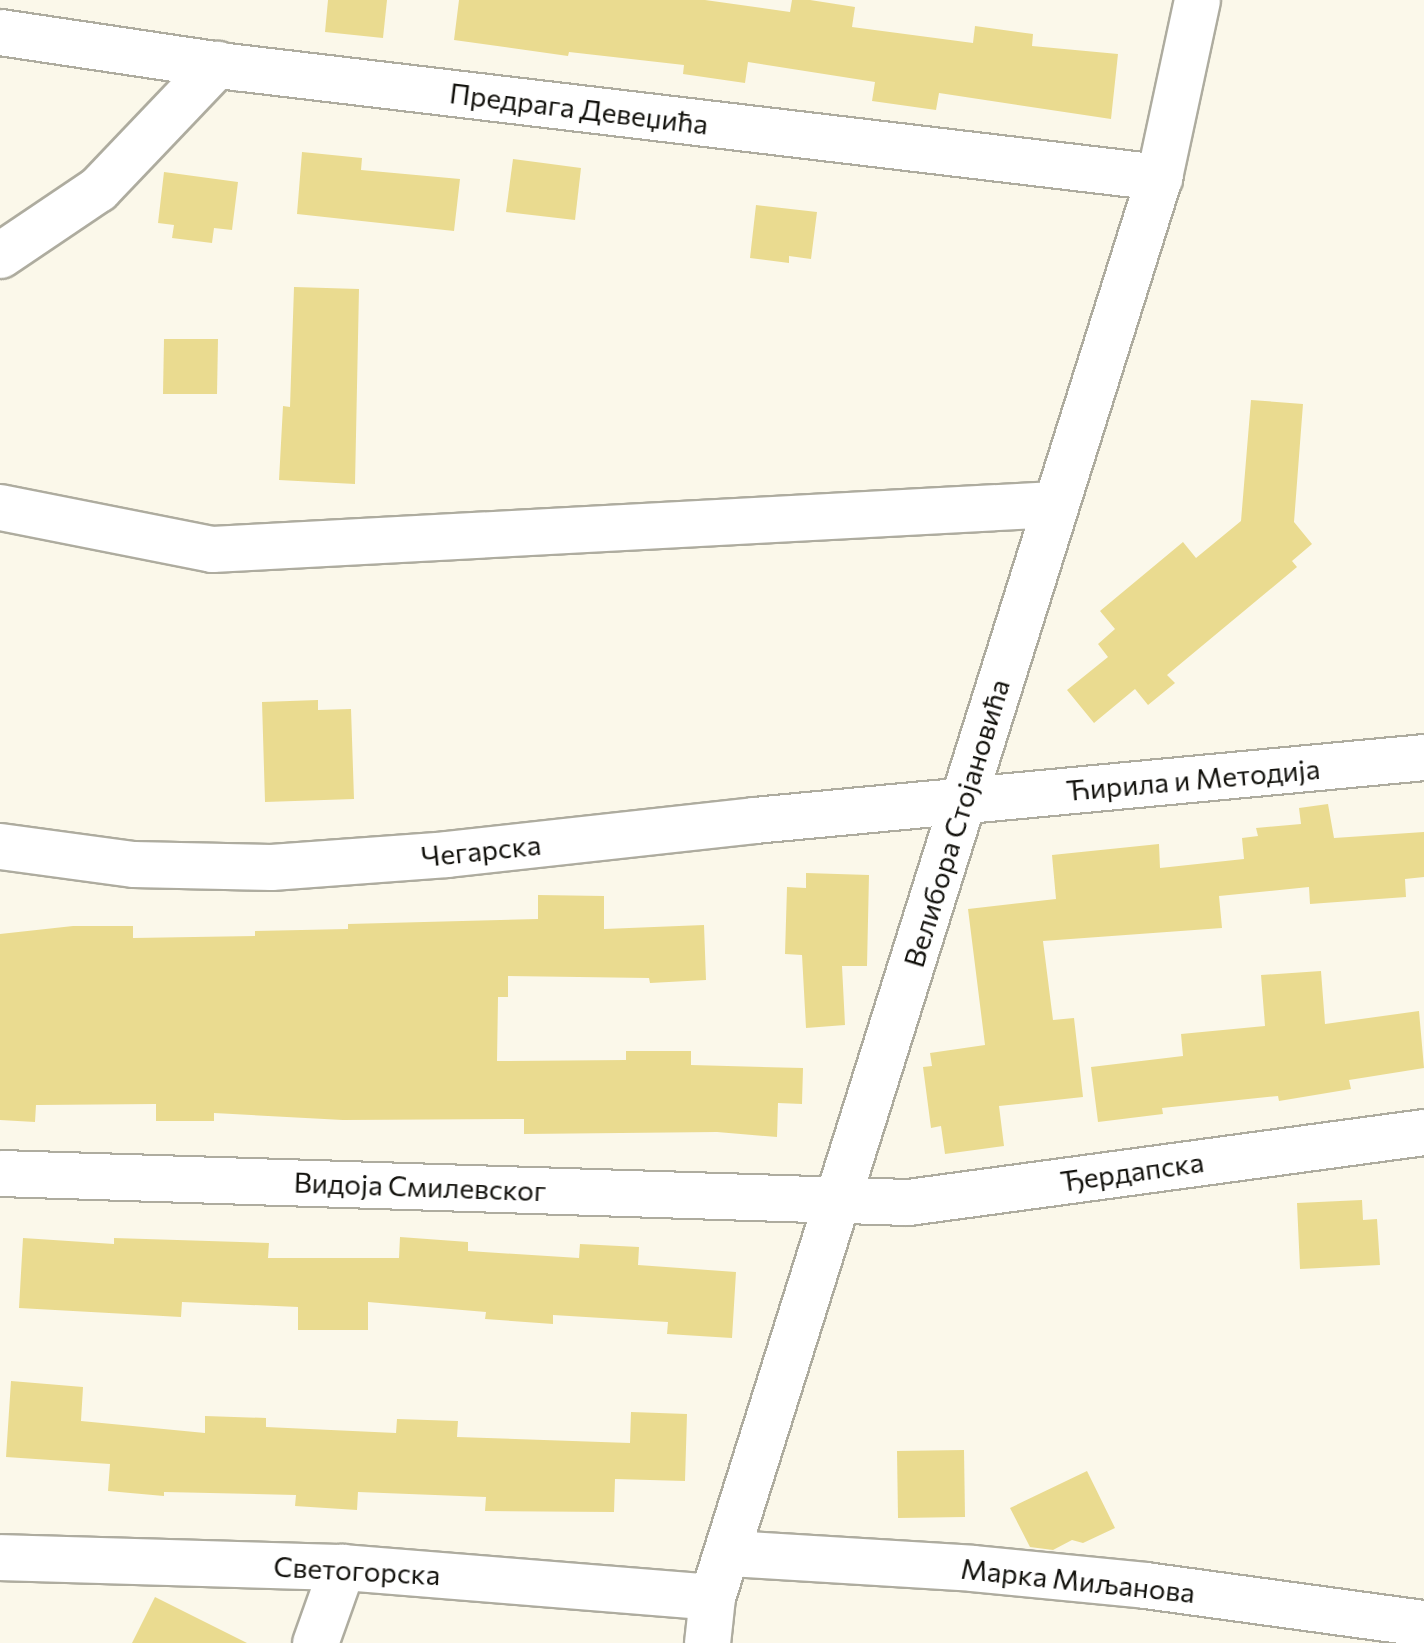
<!DOCTYPE html>
<meta charset="utf-8">
<style>
body{margin:0}
#map{position:relative;width:1424px;height:1643px;overflow:hidden;background:#fbf8ea;font-family:Commissioner,sans-serif}
div>[style]{position:absolute}
.building>*{inset:0;background:#eadb90}
.roads{filter:drop-shadow(2px 0 #aeac9f) drop-shadow(-2px 0 #aeac9f) drop-shadow(0 2px #aeac9f) drop-shadow(0 -2px #aeac9f)}
.street>*{height:45px;margin:-22.5px;padding:0 22.5px;transform-origin:22.5px;border-radius:22.5px;background:#fff}
span{translate:-50% -50%;white-space:nowrap;text-align:center;line-height:1.15;-webkit-text-stroke:10px #fff;paint-order:stroke}
.street-label{font-size:28px;color:#13120d}
</style>
<div id="map">
<div class="building">
<div style="clip-path:polygon(328px 0,387px 0,383px 38px,325px 32px)"></div>
<div style="clip-path:polygon(459px 0,705px 0,790px 12px,792px 0,810px 0,855px 7px,852px 27px,973px 43px,975px 26px,1033px 34px,1032px 46px,1118px 54px,1111px 119px,939px 93px,936px 110px,872px 101px,875px 82px,748px 62px,745px 83px,683px 74px,684px 65px,569px 52px,568px 56px,454px 40px)"></div>
<div style="clip-path:polygon(302px 152px,362px 158px,361px 170px,460px 179px,454px 231px,297px 214px)"></div>
<div style="clip-path:polygon(513px 159px,581px 168px,575px 220px,506px 212px)"></div>
<div style="clip-path:polygon(164px 172px,238px 182px,232px 230px,214px 228px,212px 243px,172px 238px,174px 225px,158px 223px)"></div>
<div style="clip-path:polygon(756px 205px,817px 212px,811px 259px,789px 256px,789px 263px,750px 258px)"></div>
<div style="clip-path:polygon(294px 287px,359px 289px,355px 484px,279px 480px,283px 406px,290px 407px)"></div>
<div style="clip-path:polygon(164px 339px,218px 339px,217px 394px,163px 394px)"></div>
<div style="clip-path:polygon(1251px 400px,1303px 404px,1294px 522px,1312px 544px,1292px 561px,1297px 567px,1167px 675px,1175px 683px,1148px 705px,1135px 689px,1094px 723px,1067px 690px,1108px 657px,1098px 644px,1115px 629px,1100px 611px,1183px 542px,1196px 558px,1241px 521px)"></div>
<div style="clip-path:polygon(318px 700px,318px 710px,351px 709px,354px 799px,265px 802px,262px 702px)"></div>
<div style="clip-path:polygon(1328px 804px,1334px 838px,1424px 832px,1424px 877px,1405px 879px,1406px 897px,1310px 904px,1309px 887px,1219px 896px,1222px 928px,1043px 941px,1053px 1020px,1074px 1018px,1083px 1097px,999px 1106px,1004px 1146px,945px 1154px,941px 1126px,931px 1128px,923px 1067px,932px 1066px,930px 1053px,985px 1045px,968px 909px,1056px 899px,1052px 855px,1159px 844px,1160px 868px,1244px 859px,1242px 838px,1258px 836px,1256px 828px,1301px 824px,1299px 808px)"></div>
<div style="clip-path:polygon(806px 873px,869px 875px,867px 966px,842px 966px,845px 1025px,806px 1028px,802px 955px,785px 954px,787px 887px,806px 888px)"></div>
<div style="clip-path:polygon(538px 895px,604px 896px,604px 929px,704px 925px,706px 980px,650px 983px,649px 978px,508px 976px,508px 997px,498px 997px,497px 1061px,626px 1060px,626px 1051px,691px 1051px,691px 1065px,803px 1068px,802px 1104px,778px 1103px,777px 1137px,717px 1132px,524px 1134px,524px 1119px,343px 1120px,214px 1113px,214px 1121px,156px 1121px,156px 1104px,36px 1105px,35px 1122px,0 1120px,0 934px,73px 926px,133px 926px,133px 938px,255px 936px,255px 931px,348px 929px,348px 924px,538px 919px)"></div>
<div style="clip-path:polygon(1321px 971px,1325px 1024px,1419px 1011px,1424px 1068px,1349px 1080px,1351px 1089px,1279px 1101px,1278px 1096px,1162px 1108px,1163px 1114px,1098px 1122px,1091px 1067px,1183px 1056px,1181px 1034px,1265px 1026px,1261px 975px)"></div>
<div style="clip-path:polygon(1362px 1200px,1363px 1220px,1377px 1219px,1380px 1265px,1300px 1269px,1297px 1203px)"></div>
<div style="clip-path:polygon(400px 1237px,468px 1242px,468px 1251px,579px 1258px,580px 1244px,639px 1247px,638px 1265px,736px 1272px,732px 1338px,667px 1334px,668px 1322px,553px 1315px,553px 1324px,485px 1319px,486px 1312px,368px 1302px,368px 1330px,298px 1330px,298px 1307px,182px 1302px,181px 1317px,19px 1308px,23px 1238px,114px 1244px,114px 1238px,269px 1243px,268px 1258px,399px 1258px)"></div>
<div style="clip-path:polygon(11px 1381px,83px 1387px,81px 1421px,205px 1433px,205px 1416px,266px 1418px,266px 1427px,396px 1433px,397px 1419px,458px 1421px,457px 1437px,630px 1443px,631px 1412px,687px 1414px,685px 1481px,615px 1479px,614px 1512px,485px 1511px,486px 1497px,358px 1492px,357px 1510px,295px 1506px,296px 1495px,164px 1492px,164px 1496px,108px 1491px,110px 1464px,6px 1457px)"></div>
<div style="clip-path:polygon(964px 1450px,965px 1517px,898px 1518px,897px 1451px)"></div>
<div style="clip-path:polygon(1087px 1471px,1115px 1528px,1083px 1543px,1072px 1540px,1053px 1550px,1030px 1547px,1010px 1508px)"></div>
<div style="clip-path:polygon(155px 1597px,247px 1643px,132px 1643px)"></div>
</div>
<div class="roads">
<div class="street">
<div style="left:0;top:32px;width:238px;rotate:8.5deg"></div>
<div style="left:235px;top:67px;width:931px;rotate:6.79deg"></div>
<div style="left:0;top:255px;width:118px;rotate:-34deg"></div>
<div style="left:98px;top:189px;width:173px;rotate:-46.4deg"></div>
<div style="left:0;top:507px;width:216px;rotate:11.2deg"></div>
<div style="left:212px;top:549px;width:844px;rotate:-3.06deg"></div>
<div style="left:0;top:846px;width:134px;rotate:7.7deg"></div>
<div style="left:133px;top:864px;width:138px;rotate:1.2deg"></div>
<div style="left:271px;top:867px;width:176px;rotate:-4.2deg"></div>
<div style="left:447px;top:854px;width:309px;rotate:-6.3deg"></div>
<div style="left:754px;top:820px;width:673px;rotate:-5.37deg"></div>
<div style="left:0;top:1173px;width:908px;rotate:1.83deg"></div>
<div style="left:908px;top:1202px;width:521px;rotate:-7.73deg"></div>
<div style="left:730px;top:1553px;width:242px;rotate:3.5deg"></div>
<div style="left:972px;top:1568px;width:174px;rotate:5.6deg"></div>
<div style="left:1145px;top:1585px;width:282px;rotate:7.8deg"></div>
<div style="left:0;top:1557px;width:342px;rotate:1.7deg"></div>
<div style="left:342px;top:1567px;width:371px;rotate:4.6deg"></div>
<div style="left:315px;top:1643px;width:81px;rotate:-70.4deg"></div>
<div style="left:707px;top:1643px;width:46px;rotate:-83.8deg"></div>
<div style="left:712px;top:1597px;width:1489px;rotate:-72.53deg"></div>
<div style="left:1159px;top:177px;width:181px;rotate:-77.9deg"></div>
</div>
</div>
<div class="street-label">
<span style="left:579px;top:108px;rotate:7deg">Предрага Девеџића</span>
<span style="left:1193px;top:779px;rotate:-5deg">Ћирила и Методија</span>
<span style="left:956px;top:823px;rotate:-73deg">Велибора Стојановића</span>
<span style="left:481px;top:850px;rotate:-6deg">Чегарска</span>
<span style="left:1132px;top:1171px;rotate:-8deg">Ђердапска</span>
<span style="left:420px;top:1186px;rotate:2deg">Видоја Смилевског</span>
<span style="left:357px;top:1570px;rotate:3deg">Светогорска</span>
<span style="left:1078px;top:1580px;rotate:6deg">Марка Миљанова</span>
</div>
</div>
